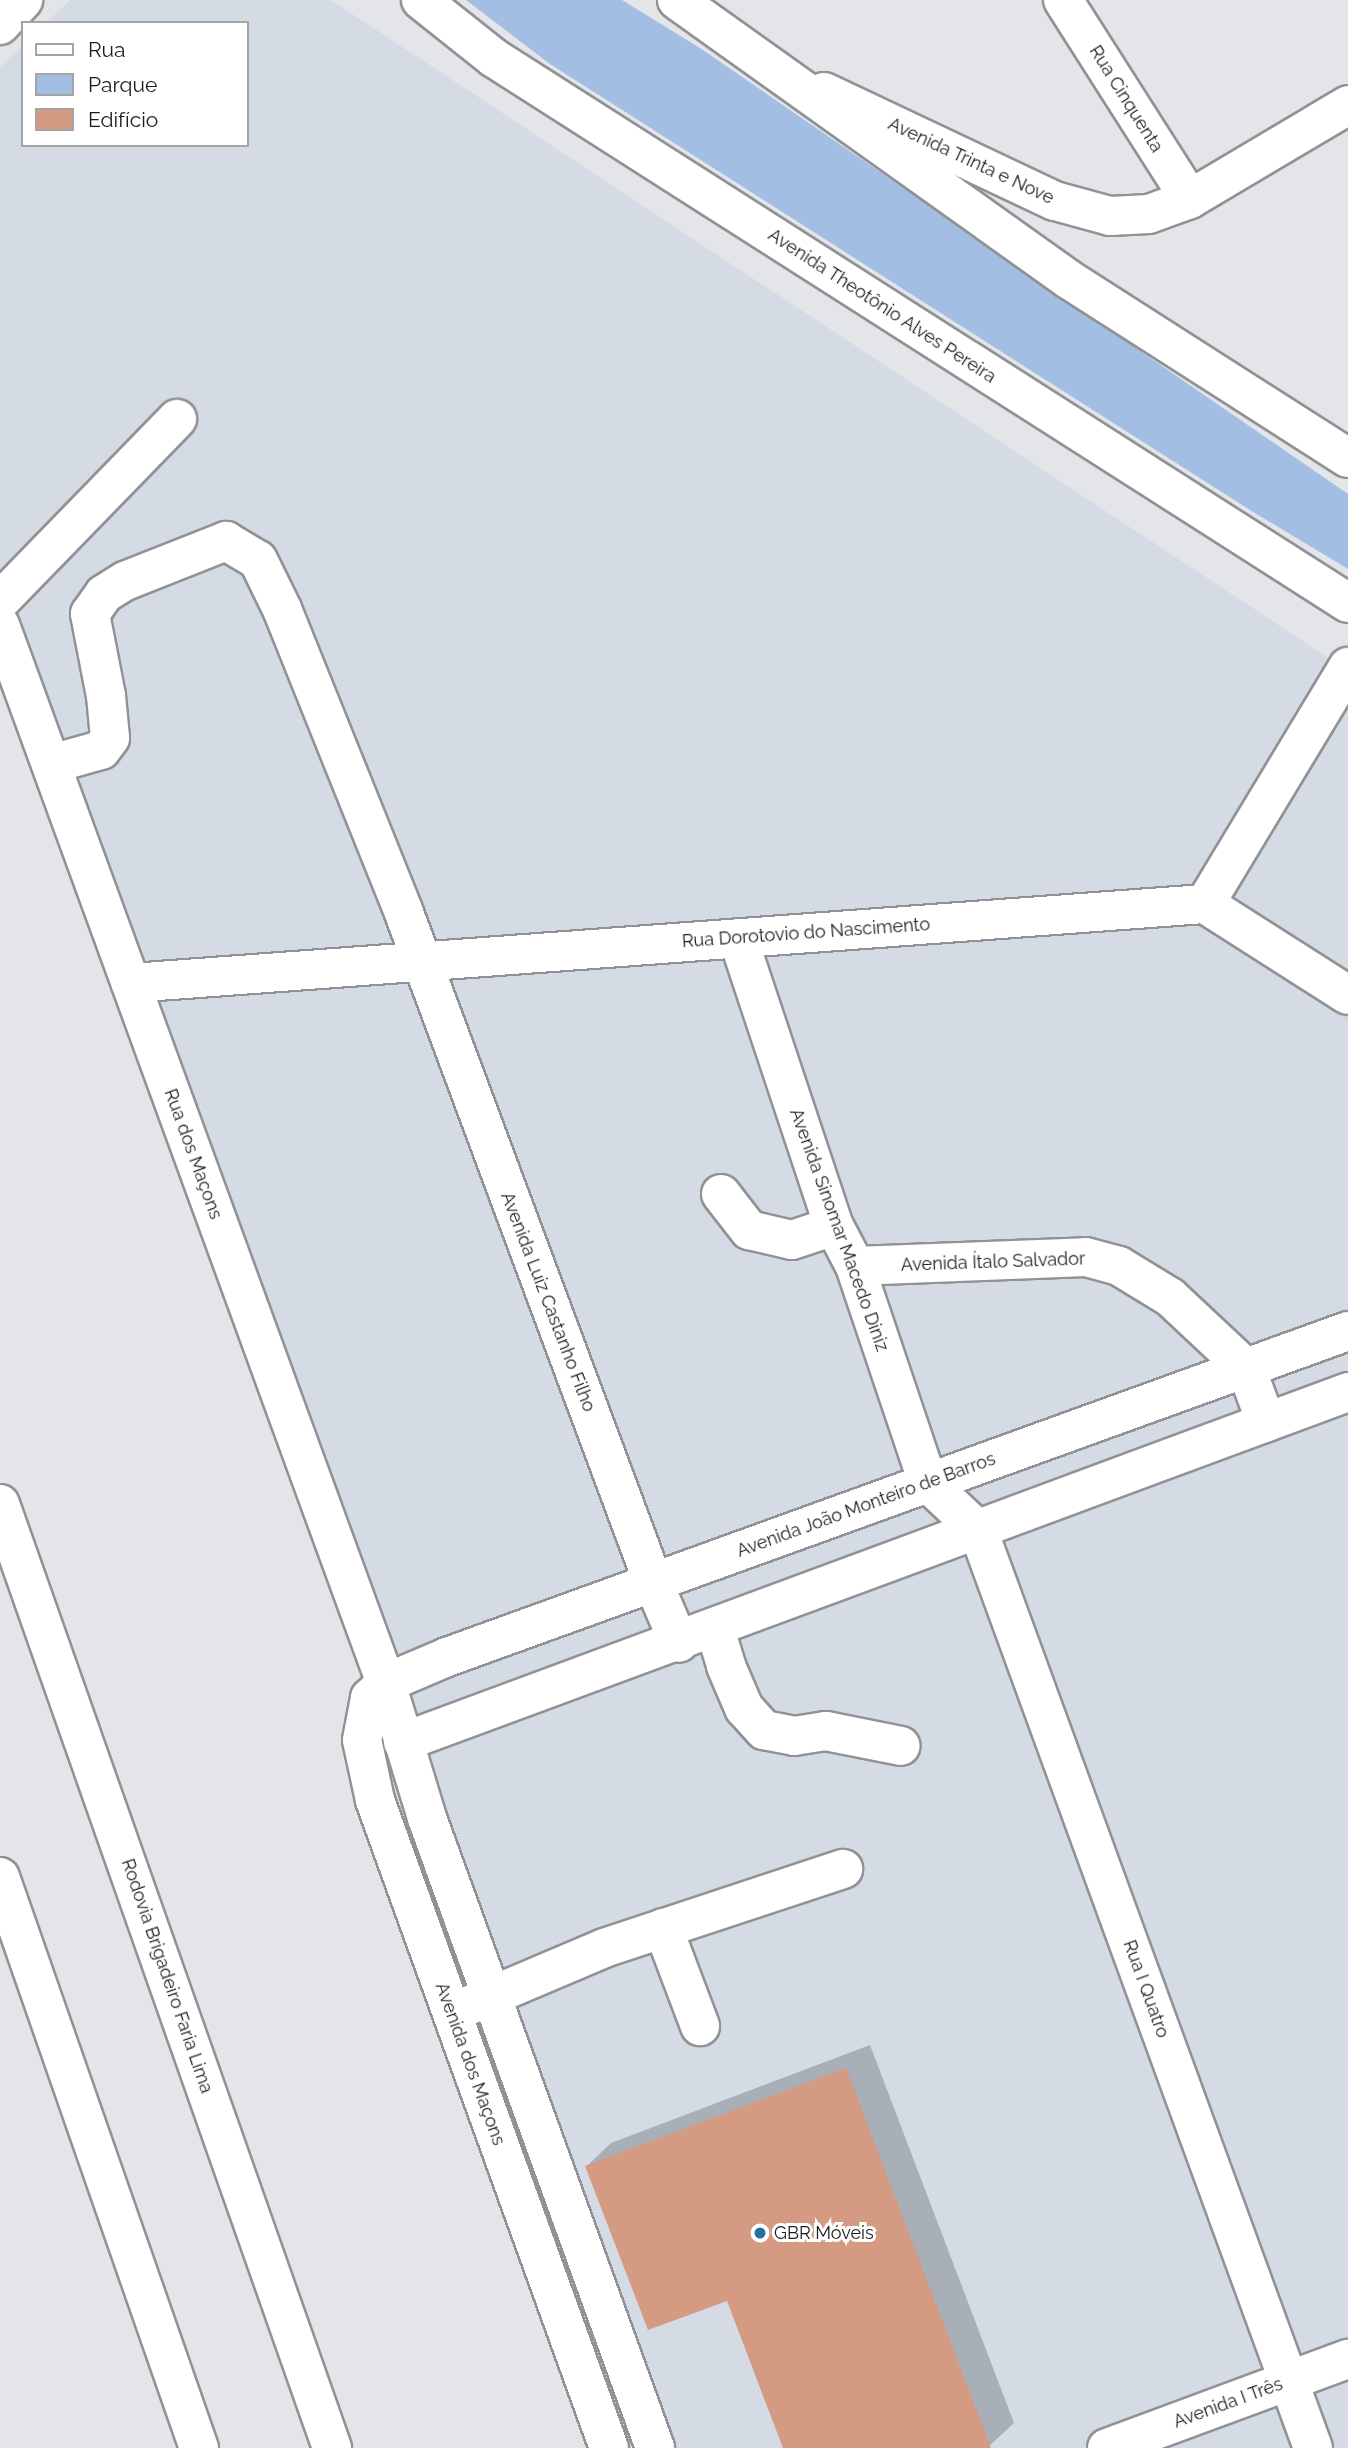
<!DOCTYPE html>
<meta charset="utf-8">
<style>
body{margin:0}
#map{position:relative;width:1348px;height:2448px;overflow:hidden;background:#e3e5e8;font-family:Raleway,sans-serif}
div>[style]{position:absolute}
.built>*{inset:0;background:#d4dbe4}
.green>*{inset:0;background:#a2bee3}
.shadow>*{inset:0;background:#0003}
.building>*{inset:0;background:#d49a82}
.roads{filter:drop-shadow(2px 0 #909295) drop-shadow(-2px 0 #909295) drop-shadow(0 2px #909295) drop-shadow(0 -2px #909295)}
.minor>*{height:38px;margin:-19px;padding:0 19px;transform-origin:19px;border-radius:19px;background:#fff}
.major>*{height:38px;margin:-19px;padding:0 19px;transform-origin:19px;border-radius:19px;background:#fff}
.highway>*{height:38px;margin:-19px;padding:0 19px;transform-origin:19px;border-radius:19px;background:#fff}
.dots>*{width:19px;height:19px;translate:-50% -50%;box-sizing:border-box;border:4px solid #fff;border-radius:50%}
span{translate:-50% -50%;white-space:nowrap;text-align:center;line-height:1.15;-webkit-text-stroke:6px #fff;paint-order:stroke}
.street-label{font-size:18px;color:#1b1c1d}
.poi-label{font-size:18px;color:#1b1c1d}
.left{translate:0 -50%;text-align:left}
.legend{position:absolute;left:21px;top:21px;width:228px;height:126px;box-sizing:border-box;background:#fff;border:2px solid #a4a4a5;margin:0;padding:9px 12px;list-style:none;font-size:21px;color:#1b1c1d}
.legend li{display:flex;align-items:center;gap:14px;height:35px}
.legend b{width:35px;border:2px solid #a4a4a5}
</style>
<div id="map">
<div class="built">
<div style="clip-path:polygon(70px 0,331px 0,1348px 671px,1348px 2448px,668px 2448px,0 567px,0 67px,23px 45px,23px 145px,247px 145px,247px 23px,46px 23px)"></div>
</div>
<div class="green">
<div style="clip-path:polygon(466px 0,622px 0,700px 48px,1348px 494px,1348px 569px,1250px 510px,550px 64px)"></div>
</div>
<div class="shadow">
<div style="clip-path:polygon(870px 2045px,1014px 2423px,987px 2448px,785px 2448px,728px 2298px,587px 2166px,611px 2143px)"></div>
</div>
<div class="building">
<div style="clip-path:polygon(846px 2068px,991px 2448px,783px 2448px,727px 2301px,648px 2330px,585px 2166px)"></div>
</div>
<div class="roads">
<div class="minor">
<div style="left:1063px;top:0;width:236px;rotate:57.5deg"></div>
<div style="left:0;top:25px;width:34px;rotate:-47deg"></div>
<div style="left:824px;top:92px;width:255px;rotate:25.3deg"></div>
<div style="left:1055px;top:201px;width:57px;rotate:15.3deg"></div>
<div style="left:1110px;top:216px;width:39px;rotate:-3deg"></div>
<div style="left:1149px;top:214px;width:44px;rotate:-20.1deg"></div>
<div style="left:1190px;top:199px;width:184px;rotate:-30.7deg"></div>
<div style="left:0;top:601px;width:254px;rotate:-45.8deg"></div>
<div style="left:0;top:625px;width:1126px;rotate:69.96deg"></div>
<div style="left:386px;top:1683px;width:141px;rotate:73.1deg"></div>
<div style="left:427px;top:1818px;width:670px;rotate:70.1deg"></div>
<div style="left:51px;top:764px;width:52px;rotate:-15.6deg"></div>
<div style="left:101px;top:750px;width:15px;rotate:-53deg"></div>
<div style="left:110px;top:738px;width:42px;rotate:-95.4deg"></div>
<div style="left:106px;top:696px;width:84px;rotate:-101deg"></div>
<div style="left:90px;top:614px;width:24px;rotate:-55deg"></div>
<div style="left:104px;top:594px;width:25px;rotate:-32deg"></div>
<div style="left:125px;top:581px;width:109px;rotate:-21.6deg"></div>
<div style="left:226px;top:541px;width:37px;rotate:31deg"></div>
<div style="left:258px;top:560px;width:55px;rotate:63.9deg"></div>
<div style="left:282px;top:609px;width:328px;rotate:68.1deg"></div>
<div style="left:404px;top:913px;width:714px;rotate:69.58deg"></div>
<div style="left:653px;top:1582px;width:66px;rotate:66.9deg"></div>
<div style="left:1205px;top:904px;width:169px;rotate:32.5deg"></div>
<div style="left:738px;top:938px;width:304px;rotate:71.6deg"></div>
<div style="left:834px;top:1226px;width:45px;rotate:62.3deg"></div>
<div style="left:855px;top:1266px;width:229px;rotate:71.4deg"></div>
<div style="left:928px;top:1483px;width:69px;rotate:43.2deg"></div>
<div style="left:978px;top:1530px;width:977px;rotate:69.95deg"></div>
<div style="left:131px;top:983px;width:1077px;rotate:-4.21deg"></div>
<div style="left:1205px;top:904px;width:277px;rotate:-58.9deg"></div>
<div style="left:721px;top:1194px;width:46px;rotate:52.1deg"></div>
<div style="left:749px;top:1230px;width:44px;rotate:13.1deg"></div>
<div style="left:792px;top:1240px;width:44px;rotate:-18.4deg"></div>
<div style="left:855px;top:1266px;width:231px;rotate:-2.2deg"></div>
<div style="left:1086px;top:1257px;width:34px;rotate:15deg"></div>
<div style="left:1119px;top:1266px;width:60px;rotate:31.3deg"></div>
<div style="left:1170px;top:1297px;width:104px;rotate:43.1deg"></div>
<div style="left:1246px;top:1368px;width:58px;rotate:69.7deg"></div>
<div style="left:715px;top:1629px;width:39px;rotate:73deg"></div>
<div style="left:726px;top:1666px;width:46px;rotate:66.8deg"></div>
<div style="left:744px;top:1708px;width:30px;rotate:48deg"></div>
<div style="left:764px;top:1730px;width:31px;rotate:11deg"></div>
<div style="left:794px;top:1736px;width:32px;rotate:-9deg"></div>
<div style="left:826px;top:1731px;width:76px;rotate:11.3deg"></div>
<div style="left:403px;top:1742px;width:1008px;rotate:-20.32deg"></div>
<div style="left:663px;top:1928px;width:105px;rotate:69.3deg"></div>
<div style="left:470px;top:2005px;width:146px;rotate:-23deg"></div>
<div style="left:604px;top:1948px;width:252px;rotate:-18.3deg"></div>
<div style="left:609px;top:2448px;width:689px;rotate:-109.86deg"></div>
<div style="left:375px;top:1800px;width:61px;rotate:-102.2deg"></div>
<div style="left:362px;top:1740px;width:43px;rotate:-79.2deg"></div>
<div style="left:370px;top:1698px;width:22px;rotate:-43deg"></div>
<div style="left:386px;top:1683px;width:66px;rotate:-23.1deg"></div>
<div style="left:447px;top:1657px;width:958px;rotate:-19.89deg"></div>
<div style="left:1107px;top:2448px;width:257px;rotate:-20.3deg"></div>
</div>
<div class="major">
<div style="left:421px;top:0;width:93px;rotate:38.5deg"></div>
<div style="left:494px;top:58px;width:1013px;rotate:32.54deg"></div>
<div style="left:677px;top:0;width:480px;rotate:35.5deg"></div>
<div style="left:1068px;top:279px;width:332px;rotate:32.6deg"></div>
</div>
<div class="highway">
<div style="left:0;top:1504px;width:1001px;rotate:70.62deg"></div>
<div style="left:0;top:1877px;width:605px;rotate:70.79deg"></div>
</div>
</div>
<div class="dots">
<div style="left:760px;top:2233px;background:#296ea3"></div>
</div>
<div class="street-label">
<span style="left:1126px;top:99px;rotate:58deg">Rua Cinquenta</span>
<span style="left:971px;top:161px;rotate:25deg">Avenida Trinta e Nove</span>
<span style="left:882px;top:306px;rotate:33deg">Avenida Theotônio Alves Pereira</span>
<span style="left:806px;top:933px;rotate:-4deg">Rua Dorotovio do Nascimento</span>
<span style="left:193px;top:1154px;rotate:70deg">Rua dos Maçons</span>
<span style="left:839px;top:1230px;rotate:70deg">Avenida Sinomar Macedo Diniz</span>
<span style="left:993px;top:1262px;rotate:-2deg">Avenida Ítalo Salvador</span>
<span style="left:548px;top:1302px;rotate:69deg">Avenida Luiz Castanho Filho</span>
<span style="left:866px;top:1505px;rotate:-20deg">Avenida João Monteiro de Barros</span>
<span style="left:167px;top:1976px;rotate:71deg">Rodovia Brigadeiro Faria Lima</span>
<span style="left:1146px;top:1989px;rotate:70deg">Rua I Quatro</span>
<span style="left:470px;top:2064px;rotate:70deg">Avenida dos Maçons</span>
<span style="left:1228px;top:2403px;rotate:-20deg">Avenida I Três</span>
</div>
<div class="poi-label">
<span class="left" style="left:774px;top:2233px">GBR Móveis</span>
</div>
<ul class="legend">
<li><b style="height:9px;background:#fff"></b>Rua</li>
<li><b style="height:19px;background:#a2bee3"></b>Parque</li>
<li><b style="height:19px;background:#d49a82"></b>Edifício</li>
</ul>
</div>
